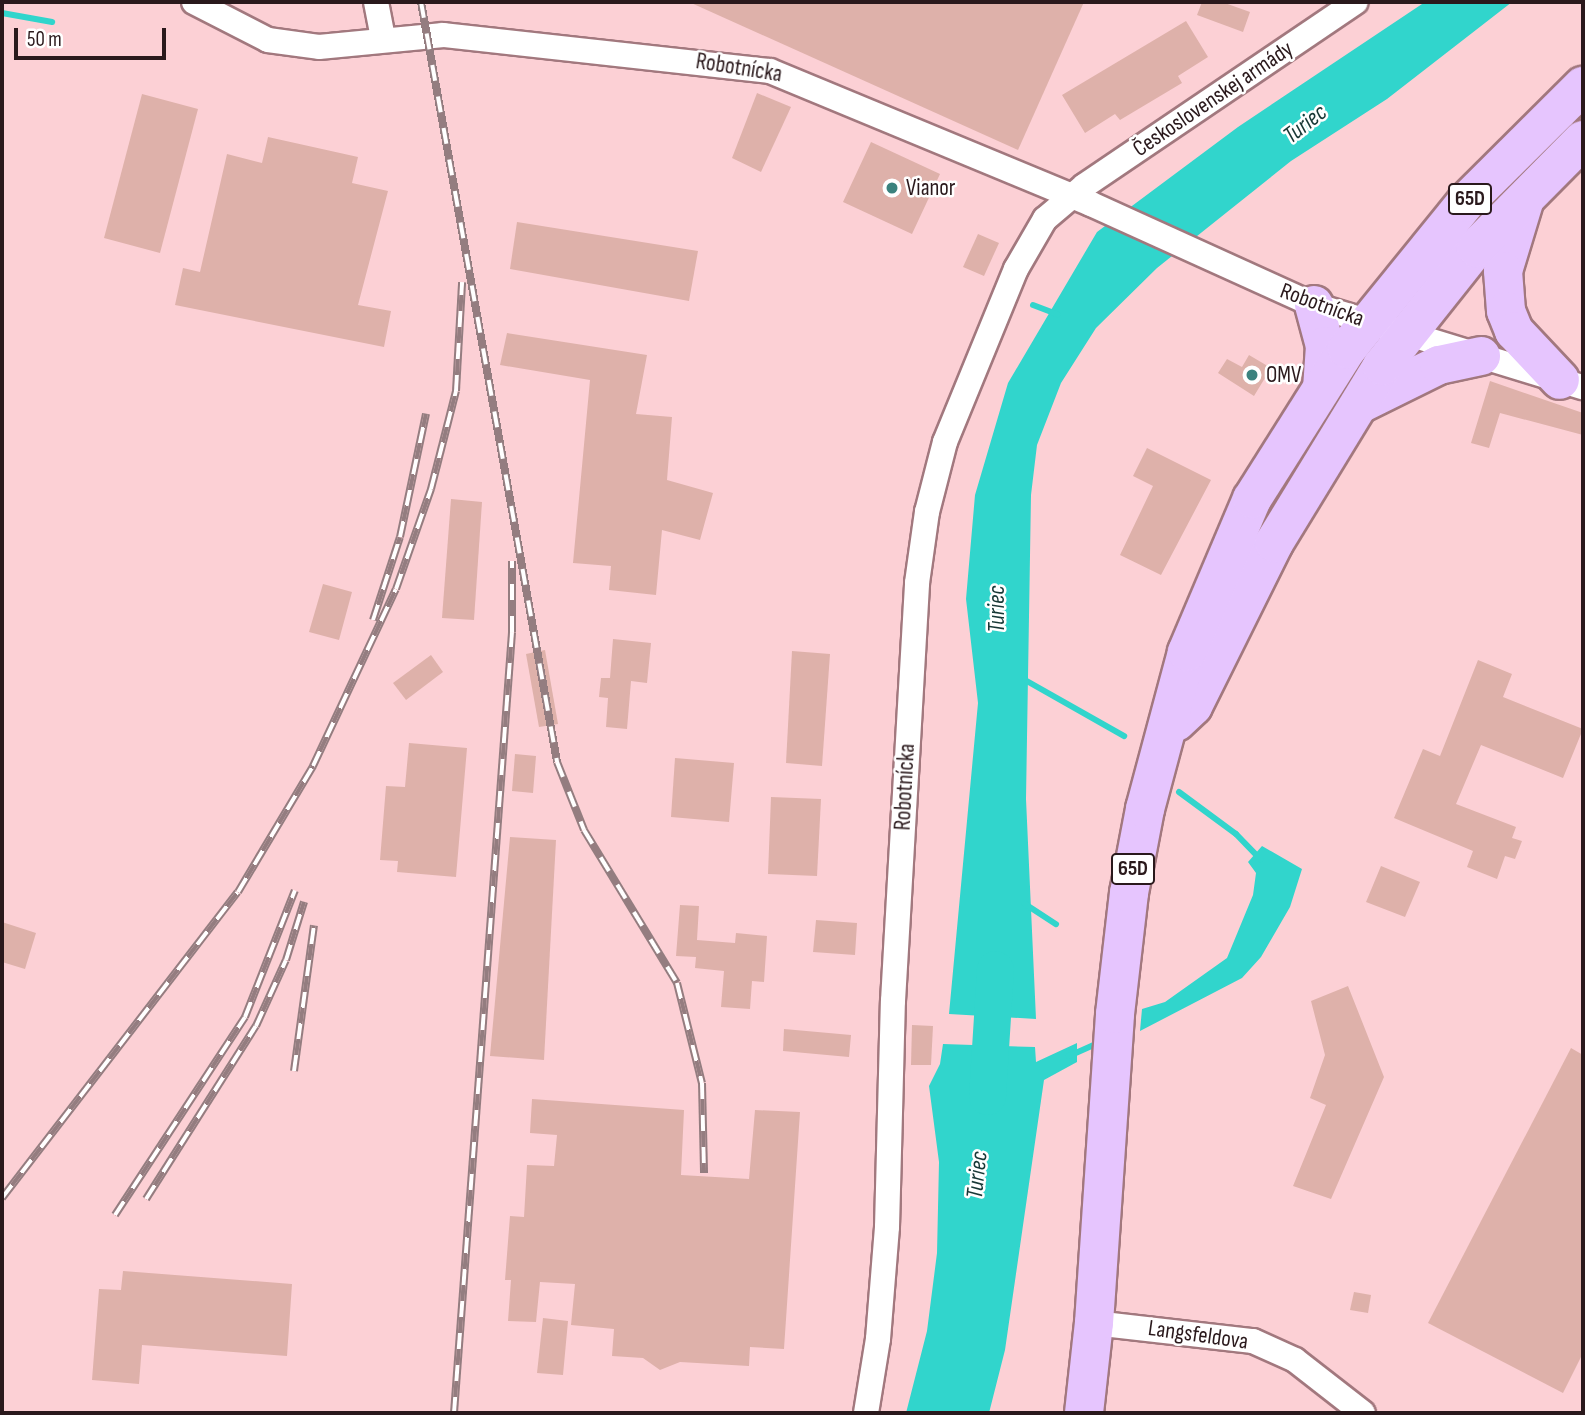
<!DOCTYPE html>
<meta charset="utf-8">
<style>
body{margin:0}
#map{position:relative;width:1585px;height:1415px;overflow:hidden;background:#fee1e5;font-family:"Sofia Sans Condensed",sans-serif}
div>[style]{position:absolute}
.built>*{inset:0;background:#fcd0d5}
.water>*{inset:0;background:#31d5cc}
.stream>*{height:6px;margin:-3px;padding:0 3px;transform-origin:3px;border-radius:3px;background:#31d5cc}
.river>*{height:37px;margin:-18.5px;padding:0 18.5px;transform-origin:18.5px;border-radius:18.5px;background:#31d5cc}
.building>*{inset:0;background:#deb1aa}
.roads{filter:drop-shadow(2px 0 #a2787e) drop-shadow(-2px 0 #a2787e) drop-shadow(0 2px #a2787e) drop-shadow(0 -2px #a2787e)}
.minor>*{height:24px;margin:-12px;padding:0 12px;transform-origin:12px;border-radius:12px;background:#fff}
.primary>*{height:38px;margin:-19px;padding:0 19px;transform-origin:19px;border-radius:19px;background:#e6c5fe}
.rail>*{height:8px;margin-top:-4px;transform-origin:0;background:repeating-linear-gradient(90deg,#fff 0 16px,#947d80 0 32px);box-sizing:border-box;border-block:2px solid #947d80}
.dots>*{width:19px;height:19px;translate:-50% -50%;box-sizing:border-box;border:4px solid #fff;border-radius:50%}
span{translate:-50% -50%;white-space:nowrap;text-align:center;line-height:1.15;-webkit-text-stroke:5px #fff;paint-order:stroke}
.shield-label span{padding:2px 5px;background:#fff;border:2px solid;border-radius:5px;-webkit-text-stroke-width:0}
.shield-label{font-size:21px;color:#2a191c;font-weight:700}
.street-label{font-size:23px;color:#2a191c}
.poi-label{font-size:23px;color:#2a191c}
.left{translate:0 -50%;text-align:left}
.water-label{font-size:24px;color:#183836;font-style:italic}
.frame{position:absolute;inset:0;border:4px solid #2a191c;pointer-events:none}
.scale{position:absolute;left:14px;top:28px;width:152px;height:32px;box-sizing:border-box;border:4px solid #2a191c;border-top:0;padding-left:9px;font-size:21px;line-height:24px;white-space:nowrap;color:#2a191c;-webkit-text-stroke:5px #fff;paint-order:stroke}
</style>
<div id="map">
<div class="built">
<div style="clip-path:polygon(2px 2px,1583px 2px,1583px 1413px,2px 1413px)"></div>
</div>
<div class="water">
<div style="clip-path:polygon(1425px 2px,1512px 2px,1387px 99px,1291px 161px,1157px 268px,1096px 328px,1061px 383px,1037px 445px,1031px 495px,1026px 799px,1036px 1019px,949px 1014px,978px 703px,966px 599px,975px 495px,1008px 383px,1097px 232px,1238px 127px)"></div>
<div style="clip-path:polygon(1262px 846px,1302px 869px,1290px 907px,1261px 957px,1242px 978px,1140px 1031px,1142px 1009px,1165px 1002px,1227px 958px,1253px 895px,1256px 873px,1248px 862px)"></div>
<div style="clip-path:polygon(1077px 1043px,1077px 1062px,1044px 1080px,1005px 1350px,989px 1413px,906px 1413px,927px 1331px,937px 1253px,939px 1162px,929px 1086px,940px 1064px,943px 1044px,1035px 1047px,1036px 1062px)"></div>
</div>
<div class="stream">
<div style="left:2px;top:13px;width:51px;rotate:10.2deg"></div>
<div style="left:1033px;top:305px;width:26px;rotate:21deg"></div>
<div style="left:1025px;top:680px;width:114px;rotate:29.5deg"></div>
<div style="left:1179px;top:792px;width:71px;rotate:36.4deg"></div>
<div style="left:1236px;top:834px;width:35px;rotate:46deg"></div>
<div style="left:1025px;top:904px;width:37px;rotate:33deg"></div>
<div style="left:1069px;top:1056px;width:35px;rotate:-24deg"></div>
</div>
<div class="river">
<div style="left:987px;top:1096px;width:127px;rotate:-86.4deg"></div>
</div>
<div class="building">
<div style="clip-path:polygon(689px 2px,1084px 2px,1018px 150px)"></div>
<div style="clip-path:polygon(1202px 2px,1222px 2px,1250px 12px,1243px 32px,1197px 15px)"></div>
<div style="clip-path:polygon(1186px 21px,1208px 57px,1178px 76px,1182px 83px,1120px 120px,1115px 114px,1085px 133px,1062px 95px)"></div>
<div style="clip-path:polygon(757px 93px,791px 107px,761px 172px,732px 158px)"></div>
<div style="clip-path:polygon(142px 94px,198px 109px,160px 253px,104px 238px)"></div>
<div style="clip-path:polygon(268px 137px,358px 157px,352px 183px,388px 191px,358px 305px,391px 311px,384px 347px,175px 305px,183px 268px,200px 272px,227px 154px,262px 163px)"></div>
<div style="clip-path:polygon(871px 142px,940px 174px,912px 234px,843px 202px)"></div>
<div style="clip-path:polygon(517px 222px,698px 251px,689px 301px,510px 269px)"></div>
<div style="clip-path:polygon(978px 234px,999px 243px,984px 276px,963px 267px)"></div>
<div style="clip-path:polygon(507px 333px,647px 355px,636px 414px,672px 417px,667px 480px,713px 493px,700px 540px,662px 530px,656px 595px,609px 590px,611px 566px,573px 563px,590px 380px,500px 365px)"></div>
<div style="clip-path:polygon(1249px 355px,1271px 368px,1254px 396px,1218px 373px,1227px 359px,1242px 367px)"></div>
<div style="clip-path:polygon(1490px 381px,1583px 413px,1583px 435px,1500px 413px,1489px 448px,1471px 443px)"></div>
<div style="clip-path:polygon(1147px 448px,1211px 480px,1161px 575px,1120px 555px,1153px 486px,1133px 476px)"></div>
<div style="clip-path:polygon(451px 499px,482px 502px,474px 620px,442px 618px)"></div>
<div style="clip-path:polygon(323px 584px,352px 592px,339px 640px,309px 632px)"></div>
<div style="clip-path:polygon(613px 639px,651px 643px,647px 683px,631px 681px,627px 729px,606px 727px,608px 698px,599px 697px,601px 678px,610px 678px)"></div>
<div style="clip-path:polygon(545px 650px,558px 724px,539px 727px,526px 654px)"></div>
<div style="clip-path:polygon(792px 651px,830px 654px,822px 766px,786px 763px)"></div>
<div style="clip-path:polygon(431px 655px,443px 672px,406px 700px,393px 683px)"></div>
<div style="clip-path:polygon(1478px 660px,1512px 674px,1503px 697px,1583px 729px,1563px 778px,1481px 745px,1456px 804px,1516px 827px,1512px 838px,1522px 841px,1515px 859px,1505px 856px,1497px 879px,1467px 867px,1473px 851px,1394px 818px,1423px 749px,1440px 756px)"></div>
<div style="clip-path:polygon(409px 743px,467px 748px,456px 877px,397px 872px,398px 861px,380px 860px,386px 786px,405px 787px)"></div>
<div style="clip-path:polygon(515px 754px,536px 756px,533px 793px,512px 791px)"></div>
<div style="clip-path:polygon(675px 758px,734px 763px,729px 822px,671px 817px)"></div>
<div style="clip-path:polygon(771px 797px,821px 799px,817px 876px,768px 874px)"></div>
<div style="clip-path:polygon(510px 837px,556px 840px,544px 1060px,490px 1056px)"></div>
<div style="clip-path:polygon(1381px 866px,1420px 882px,1405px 917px,1366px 902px)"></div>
<div style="clip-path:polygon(680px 905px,699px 906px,697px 940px,735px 943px,736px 933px,767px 936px,764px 982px,752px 981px,750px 1009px,721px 1007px,724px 971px,695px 968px,696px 957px,676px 956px)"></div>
<div style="clip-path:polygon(816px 920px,857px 923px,855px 955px,813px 952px)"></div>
<div style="clip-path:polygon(2px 922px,36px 933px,25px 969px,2px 962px)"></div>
<div style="clip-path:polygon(1348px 986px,1384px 1077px,1331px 1199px,1293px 1186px,1326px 1105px,1310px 1098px,1325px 1055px,1311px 1001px)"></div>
<div style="clip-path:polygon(912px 1025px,933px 1026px,931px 1065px,911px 1065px)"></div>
<div style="clip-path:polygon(784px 1029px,851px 1035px,849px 1057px,783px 1051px)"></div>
<div style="clip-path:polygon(1571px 1048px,1583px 1055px,1583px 1353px,1563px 1393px,1428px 1323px)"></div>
<div style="clip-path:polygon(532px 1099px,684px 1110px,681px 1175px,749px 1179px,755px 1110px,800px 1112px,784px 1349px,750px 1347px,749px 1366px,680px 1362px,660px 1370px,643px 1358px,612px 1356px,614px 1329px,571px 1325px,575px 1284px,540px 1282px,536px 1322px,508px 1321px,511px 1280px,505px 1280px,510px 1216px,524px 1217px,527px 1165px,554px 1166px,557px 1135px,530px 1133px)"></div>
<div style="clip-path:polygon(123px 1271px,292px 1284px,287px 1356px,142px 1345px,139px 1384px,92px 1380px,99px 1289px,121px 1290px)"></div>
<div style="clip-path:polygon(1354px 1292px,1371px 1295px,1368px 1313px,1350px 1310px)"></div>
<div style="clip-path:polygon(543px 1318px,568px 1321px,563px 1375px,537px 1373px)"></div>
</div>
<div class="roads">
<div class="minor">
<div style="left:194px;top:2px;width:83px;rotate:27.2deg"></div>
<div style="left:268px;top:40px;width:51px;rotate:7.8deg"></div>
<div style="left:319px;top:47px;width:125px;rotate:-5.5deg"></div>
<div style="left:443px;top:35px;width:329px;rotate:6.3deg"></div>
<div style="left:770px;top:71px;width:347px;rotate:22.5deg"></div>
<div style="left:1091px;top:204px;width:245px;rotate:24.4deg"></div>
<div style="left:1314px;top:305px;width:281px;rotate:17deg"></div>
<div style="left:376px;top:2px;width:37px;rotate:79deg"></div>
<div style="left:1094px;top:1323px;width:160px;rotate:6.5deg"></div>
<div style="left:1253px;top:1341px;width:46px;rotate:24.3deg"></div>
<div style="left:1295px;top:1360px;width:86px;rotate:37.9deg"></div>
<div style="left:866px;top:1413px;width:75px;rotate:-80.8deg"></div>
<div style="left:878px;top:1339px;width:112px;rotate:-85.4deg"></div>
<div style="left:887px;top:1227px;width:226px;rotate:-88.5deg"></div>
<div style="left:893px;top:1001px;width:419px;rotate:-86.7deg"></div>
<div style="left:917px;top:583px;width:72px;rotate:-82deg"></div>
<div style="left:927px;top:512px;width:72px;rotate:-75.6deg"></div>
<div style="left:945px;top:442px;width:187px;rotate:-67.7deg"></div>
<div style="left:1016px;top:269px;width:58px;rotate:-59.9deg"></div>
<div style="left:1045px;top:219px;width:51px;rotate:-40.2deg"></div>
<div style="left:1084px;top:186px;width:328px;rotate:-34.1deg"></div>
</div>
<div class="primary">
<div style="left:1524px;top:202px;width:72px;rotate:106.9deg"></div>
<div style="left:1503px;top:271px;width:40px;rotate:85.7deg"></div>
<div style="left:1506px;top:311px;width:22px;rotate:68deg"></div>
<div style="left:1514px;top:331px;width:67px;rotate:46.8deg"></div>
<div style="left:1314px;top:305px;width:42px;rotate:75deg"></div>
<div style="left:1325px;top:346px;width:39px;rotate:94deg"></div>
<div style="left:1360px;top:404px;width:88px;rotate:-26.3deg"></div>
<div style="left:1439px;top:365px;width:43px;rotate:-12.1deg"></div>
<div style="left:1176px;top:722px;width:23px;rotate:-43deg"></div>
<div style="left:1193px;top:706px;width:182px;rotate:-63.6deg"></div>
<div style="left:1274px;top:543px;width:207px;rotate:-58.6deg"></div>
<div style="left:1382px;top:366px;width:151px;rotate:-51.5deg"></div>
<div style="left:1476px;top:248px;width:152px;rotate:-45.3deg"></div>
<div style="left:1084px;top:1413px;width:91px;rotate:-83.7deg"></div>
<div style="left:1094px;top:1323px;width:310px;rotate:-86.1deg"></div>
<div style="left:1115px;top:1014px;width:122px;rotate:-83.4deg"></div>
<div style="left:1129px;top:893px;width:86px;rotate:-79.2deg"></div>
<div style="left:1145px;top:809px;width:163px;rotate:-75deg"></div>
<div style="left:1187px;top:652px;width:166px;rotate:-67deg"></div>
<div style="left:1252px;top:499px;width:178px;rotate:-57.7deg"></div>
<div style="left:1347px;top:349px;width:189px;rotate:-51deg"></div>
<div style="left:1466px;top:202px;width:165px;rotate:-44.8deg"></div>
</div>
</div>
<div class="rail">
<div style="left:421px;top:2px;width:772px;rotate:79.85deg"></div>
<div style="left:557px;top:762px;width:73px;rotate:68.3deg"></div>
<div style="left:584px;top:830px;width:179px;rotate:58.7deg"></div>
<div style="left:677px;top:983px;width:103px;rotate:76deg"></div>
<div style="left:702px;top:1083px;width:90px;rotate:88.7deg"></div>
<div style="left:373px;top:620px;width:87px;rotate:-72deg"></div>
<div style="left:400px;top:537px;width:126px;rotate:-78.1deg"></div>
<div style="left:294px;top:1071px;width:147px;rotate:-82.2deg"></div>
<div style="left:2px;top:1198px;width:386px;rotate:-52.4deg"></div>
<div style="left:238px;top:892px;width:147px;rotate:-59.2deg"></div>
<div style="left:313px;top:766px;width:195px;rotate:-64.9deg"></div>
<div style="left:396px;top:589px;width:106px;rotate:-70.7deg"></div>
<div style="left:431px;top:489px;width:101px;rotate:-75.7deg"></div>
<div style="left:456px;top:391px;width:109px;rotate:-86.8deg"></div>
<div style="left:146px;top:1199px;width:205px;rotate:-57.6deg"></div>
<div style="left:256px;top:1026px;width:72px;rotate:-65.6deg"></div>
<div style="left:286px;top:960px;width:61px;rotate:-72.8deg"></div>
<div style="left:115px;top:1215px;width:237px;rotate:-56.7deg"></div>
<div style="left:245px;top:1017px;width:136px;rotate:-68.5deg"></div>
<div style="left:454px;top:1413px;width:783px;rotate:-85.75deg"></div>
<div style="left:512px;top:632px;width:71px;rotate:-90deg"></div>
</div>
<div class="dots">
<div style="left:892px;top:188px;background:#3b827e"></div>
<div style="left:1252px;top:375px;background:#3b827e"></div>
</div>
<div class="shield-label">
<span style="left:1470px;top:199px">65D</span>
<span style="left:1133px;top:869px">65D</span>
</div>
<div class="street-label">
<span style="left:739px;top:68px;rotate:9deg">Robotnícka</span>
<span style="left:1213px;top:99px;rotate:-34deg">Československej armády</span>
<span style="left:1322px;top:305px;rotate:20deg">Robotnícka</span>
<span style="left:905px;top:787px;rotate:-87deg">Robotnícka</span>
<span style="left:1198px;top:1335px;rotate:8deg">Langsfeldova</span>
</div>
<div class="poi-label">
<span class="left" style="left:906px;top:188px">Vianor</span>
<span class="left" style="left:1266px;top:375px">OMV</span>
</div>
<div class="water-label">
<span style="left:1305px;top:124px;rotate:-38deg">Turiec</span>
<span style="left:997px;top:609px;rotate:-90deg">Turiec</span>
<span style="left:977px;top:1175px;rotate:-84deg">Turiec</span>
</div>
<div class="frame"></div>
<div class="scale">50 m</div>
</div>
